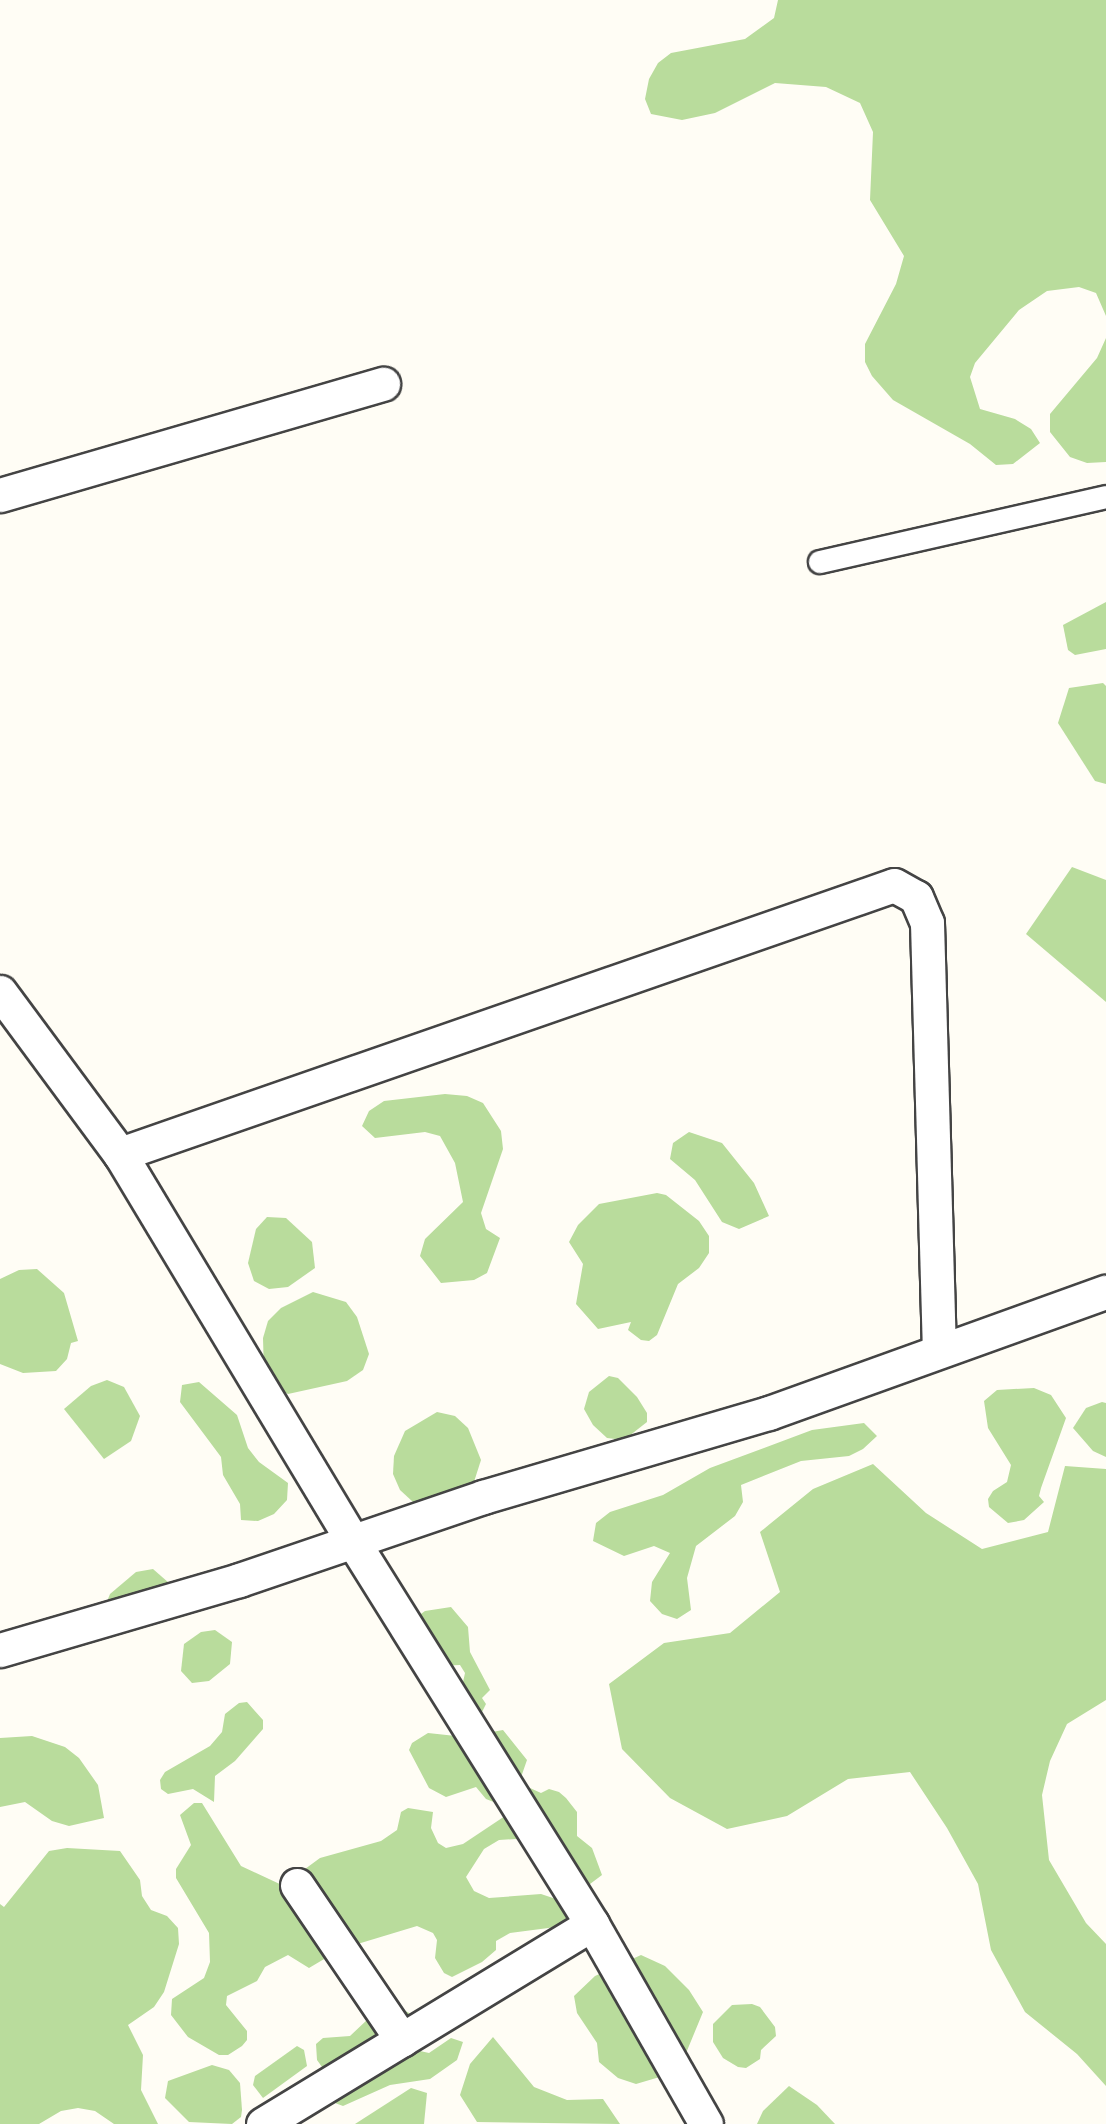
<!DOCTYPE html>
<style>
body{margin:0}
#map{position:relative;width:1106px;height:2124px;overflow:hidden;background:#fffdf5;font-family:"IBM Plex Serif",serif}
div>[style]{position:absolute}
.forest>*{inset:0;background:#b9dc9c}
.roads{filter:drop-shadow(2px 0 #444) drop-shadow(-2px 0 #444) drop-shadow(0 2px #444) drop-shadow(0 -2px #444)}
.service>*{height:22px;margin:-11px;padding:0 11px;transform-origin:11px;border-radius:11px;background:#fff}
.minor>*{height:33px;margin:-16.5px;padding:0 16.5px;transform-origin:16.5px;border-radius:16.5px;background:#fff}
span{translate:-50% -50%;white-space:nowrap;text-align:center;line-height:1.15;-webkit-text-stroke:6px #fff;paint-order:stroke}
</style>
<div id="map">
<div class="forest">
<div style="clip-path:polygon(778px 0,1106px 0,1106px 316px,1096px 293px,1079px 287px,1047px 291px,1019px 310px,975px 363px,970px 377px,980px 409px,1015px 419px,1031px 429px,1040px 443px,1013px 464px,996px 465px,970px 444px,893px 400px,872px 376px,865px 362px,865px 344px,896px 284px,904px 256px,870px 200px,873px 132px,860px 103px,826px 87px,775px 83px,715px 113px,682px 120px,651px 114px,645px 99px,649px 79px,658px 63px,671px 53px,745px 39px,774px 18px)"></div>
<div style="clip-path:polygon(1106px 338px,1106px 462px,1087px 463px,1070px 457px,1050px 432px,1050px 414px,1097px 358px)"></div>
<div style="clip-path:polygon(1106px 602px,1106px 649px,1075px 655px,1068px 650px,1063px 625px)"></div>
<div style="clip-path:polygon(1103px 683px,1106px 686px,1106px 784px,1095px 781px,1058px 723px,1069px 688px)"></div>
<div style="clip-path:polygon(1072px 867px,1106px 880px,1106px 1002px,1026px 934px)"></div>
<div style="clip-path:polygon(445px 1094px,467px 1096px,483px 1103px,501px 1131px,503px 1149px,481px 1213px,486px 1229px,500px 1238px,487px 1273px,474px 1280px,441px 1283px,420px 1256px,425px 1239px,463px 1202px,455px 1163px,440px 1136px,425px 1132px,375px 1138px,362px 1126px,369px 1111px,384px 1101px)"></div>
<div style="clip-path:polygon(689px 1132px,722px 1143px,754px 1183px,769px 1216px,739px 1229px,722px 1222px,695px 1180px,670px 1159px,673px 1143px)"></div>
<div style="clip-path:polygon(657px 1193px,666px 1195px,699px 1221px,709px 1236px,709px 1253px,699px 1268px,678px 1284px,657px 1335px,649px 1341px,641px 1340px,628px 1330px,631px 1322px,598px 1329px,576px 1304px,583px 1264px,569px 1242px,578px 1225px,599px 1204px)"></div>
<div style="clip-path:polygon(267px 1217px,286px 1218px,312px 1242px,315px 1268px,288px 1287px,269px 1289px,254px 1281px,248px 1263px,256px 1229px)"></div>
<div style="clip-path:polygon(37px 1269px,64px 1293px,78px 1341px,71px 1343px,67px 1359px,56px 1371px,23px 1373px,0 1364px,0 1279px,19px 1270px)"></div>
<div style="clip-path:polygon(313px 1292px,346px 1302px,357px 1317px,369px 1354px,363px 1370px,347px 1381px,288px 1394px,273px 1386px,264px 1373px,263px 1338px,268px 1321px,281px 1308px)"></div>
<div style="clip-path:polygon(609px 1376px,618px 1378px,637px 1397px,647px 1413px,647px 1422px,624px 1440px,607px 1438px,593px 1425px,584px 1409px,589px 1392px)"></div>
<div style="clip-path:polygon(107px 1380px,124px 1387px,140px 1416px,131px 1441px,104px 1459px,64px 1409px,91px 1386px)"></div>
<div style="clip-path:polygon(199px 1382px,237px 1415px,248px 1448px,259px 1462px,288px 1483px,287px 1500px,274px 1514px,258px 1521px,241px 1520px,240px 1504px,223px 1475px,221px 1457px,180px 1402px,182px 1385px)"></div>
<div style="clip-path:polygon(1034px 1388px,1051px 1395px,1066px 1418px,1041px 1488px,1039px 1496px,1044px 1502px,1024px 1520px,1008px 1523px,989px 1507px,988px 1499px,993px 1491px,1007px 1482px,1011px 1465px,988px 1428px,984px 1401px,997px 1390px)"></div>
<div style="clip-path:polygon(1102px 1402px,1106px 1403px,1106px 1457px,1093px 1451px,1073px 1428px,1086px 1408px)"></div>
<div style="clip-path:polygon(437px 1412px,455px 1416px,468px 1428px,481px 1460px,472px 1488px,430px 1506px,413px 1502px,400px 1490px,393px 1474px,394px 1456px,405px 1431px)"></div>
<div style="clip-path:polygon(864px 1423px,877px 1436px,863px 1449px,849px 1456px,801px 1461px,741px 1485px,743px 1502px,735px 1516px,696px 1546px,687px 1578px,691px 1610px,677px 1619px,662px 1614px,650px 1601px,652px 1582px,670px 1553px,654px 1546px,624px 1556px,593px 1541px,596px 1523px,610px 1512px,663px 1495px,710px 1468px,812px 1430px)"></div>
<div style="clip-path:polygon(873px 1464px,926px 1513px,982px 1549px,1048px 1532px,1065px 1466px,1106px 1469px,1106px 1700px,1067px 1724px,1050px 1761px,1042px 1795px,1049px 1860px,1086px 1923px,1106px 1944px,1106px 2086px,1077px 2054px,1025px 2012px,991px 1950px,978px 1884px,947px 1828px,910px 1772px,848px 1779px,787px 1816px,727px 1829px,670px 1798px,622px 1749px,609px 1684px,664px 1643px,730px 1633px,780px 1592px,760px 1532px,813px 1489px)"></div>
<div style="clip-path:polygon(153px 1569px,177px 1590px,104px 1609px,110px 1594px,136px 1572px)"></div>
<div style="clip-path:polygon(451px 1607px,468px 1627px,470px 1652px,490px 1690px,482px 1698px,486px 1704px,482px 1712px,474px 1710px,461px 1691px,465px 1673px,460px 1665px,435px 1666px,410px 1622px,425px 1611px)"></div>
<div style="clip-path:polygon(215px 1630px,232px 1642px,230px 1664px,209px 1681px,192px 1683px,181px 1671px,184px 1644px,201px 1632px)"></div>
<div style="clip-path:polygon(247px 1702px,263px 1720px,263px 1729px,235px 1761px,215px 1776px,214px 1802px,193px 1789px,168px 1794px,161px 1789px,160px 1780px,165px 1772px,210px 1746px,222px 1732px,225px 1714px,239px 1703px)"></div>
<div style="clip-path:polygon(503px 1730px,527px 1760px,519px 1783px,541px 1793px,549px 1789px,559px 1792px,566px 1798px,577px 1812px,577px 1836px,592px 1848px,602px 1875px,586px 1887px,534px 1843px,516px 1839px,499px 1840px,484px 1849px,466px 1877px,474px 1891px,489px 1898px,541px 1894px,574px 1905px,573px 1917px,556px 1927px,510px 1933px,496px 1941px,496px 1950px,482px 1962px,452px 1977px,444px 1973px,435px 1958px,437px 1940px,433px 1933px,417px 1926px,341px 1949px,309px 1968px,288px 1955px,265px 1967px,257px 1981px,227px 1996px,226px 2005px,247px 2031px,247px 2040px,242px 2046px,228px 2055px,219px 2055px,188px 2037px,171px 2015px,172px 1999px,204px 1978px,210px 1962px,209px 1933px,176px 1878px,176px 1869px,191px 1845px,180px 1815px,194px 1803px,202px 1803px,241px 1866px,284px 1886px,297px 1885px,305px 1869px,320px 1858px,381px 1841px,397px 1830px,401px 1812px,408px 1808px,433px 1812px,431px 1828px,438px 1843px,446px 1848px,463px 1844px,505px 1816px,509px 1808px,486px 1799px,476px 1787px,446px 1797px,429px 1788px,409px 1750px,412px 1743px,428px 1733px,465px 1737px)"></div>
<div style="clip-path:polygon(32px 1736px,65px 1747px,79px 1758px,98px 1785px,104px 1818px,69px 1826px,52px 1821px,25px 1802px,0 1807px,0 1738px)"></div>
<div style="clip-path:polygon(67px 1848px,120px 1851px,140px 1880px,142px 1896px,151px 1910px,167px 1916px,178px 1928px,179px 1944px,164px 1992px,154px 2007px,128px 2025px,143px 2055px,141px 2090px,158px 2124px,114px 2124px,95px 2111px,78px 2108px,61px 2111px,39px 2124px,0 2124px,0 1904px,4px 1907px,49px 1851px)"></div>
<div style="clip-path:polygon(641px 1955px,665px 1966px,689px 1990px,703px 2012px,684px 2058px,663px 2076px,636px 2084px,618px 2078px,599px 2062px,597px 2043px,577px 2013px,574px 1996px,595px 1976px)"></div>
<div style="clip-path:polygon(752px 2004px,760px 2007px,775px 2027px,776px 2036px,761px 2050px,760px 2059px,746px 2068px,738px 2067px,723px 2058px,713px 2042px,713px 2024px,732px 2005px)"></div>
<div style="clip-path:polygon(392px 2009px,402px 2009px,418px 2018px,416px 2044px,420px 2051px,429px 2053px,451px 2038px,463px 2042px,457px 2060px,430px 2079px,390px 2085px,343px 2106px,335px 2103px,329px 2098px,332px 2081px,317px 2060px,316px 2044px,323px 2038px,350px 2036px,368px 2019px)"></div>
<div style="clip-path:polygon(493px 2037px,534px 2087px,567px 2100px,603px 2099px,620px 2124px,477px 2122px,460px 2095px,470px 2064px)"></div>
<div style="clip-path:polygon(297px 2046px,304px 2050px,307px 2066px,263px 2098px,253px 2085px,255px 2076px)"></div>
<div style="clip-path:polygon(212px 2065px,229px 2070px,240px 2083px,242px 2110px,241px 2117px,232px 2124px,189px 2122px,165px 2098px,168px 2081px)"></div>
<div style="clip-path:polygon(789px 2086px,817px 2105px,835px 2124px,757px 2124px,763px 2111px)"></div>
<div style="clip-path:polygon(411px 2088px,427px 2093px,424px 2124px,355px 2124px)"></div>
</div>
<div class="roads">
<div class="service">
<div style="left:820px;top:562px;width:293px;rotate:-12.8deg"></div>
</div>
<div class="minor">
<div style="left:0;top:495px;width:399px;rotate:-16.2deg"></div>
<div style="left:0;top:992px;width:202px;rotate:53.5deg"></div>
<div style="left:120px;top:1154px;width:454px;rotate:59deg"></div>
<div style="left:354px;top:1543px;width:449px;rotate:58deg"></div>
<div style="left:592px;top:1924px;width:230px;rotate:60.3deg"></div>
<div style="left:120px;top:1154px;width:819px;rotate:-19.16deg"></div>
<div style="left:894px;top:885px;width:25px;rotate:29deg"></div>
<div style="left:916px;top:897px;width:28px;rotate:67deg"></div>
<div style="left:927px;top:923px;width:427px;rotate:88.4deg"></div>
<div style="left:0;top:1650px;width:249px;rotate:-16.3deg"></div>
<div style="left:239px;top:1580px;width:258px;rotate:-18.8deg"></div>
<div style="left:483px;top:1497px;width:298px;rotate:-16.4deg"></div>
<div style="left:769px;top:1413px;width:358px;rotate:-19.8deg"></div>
<div style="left:297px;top:1885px;width:187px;rotate:55.9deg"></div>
<div style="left:263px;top:2124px;width:385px;rotate:-31.3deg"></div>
</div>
</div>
</div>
